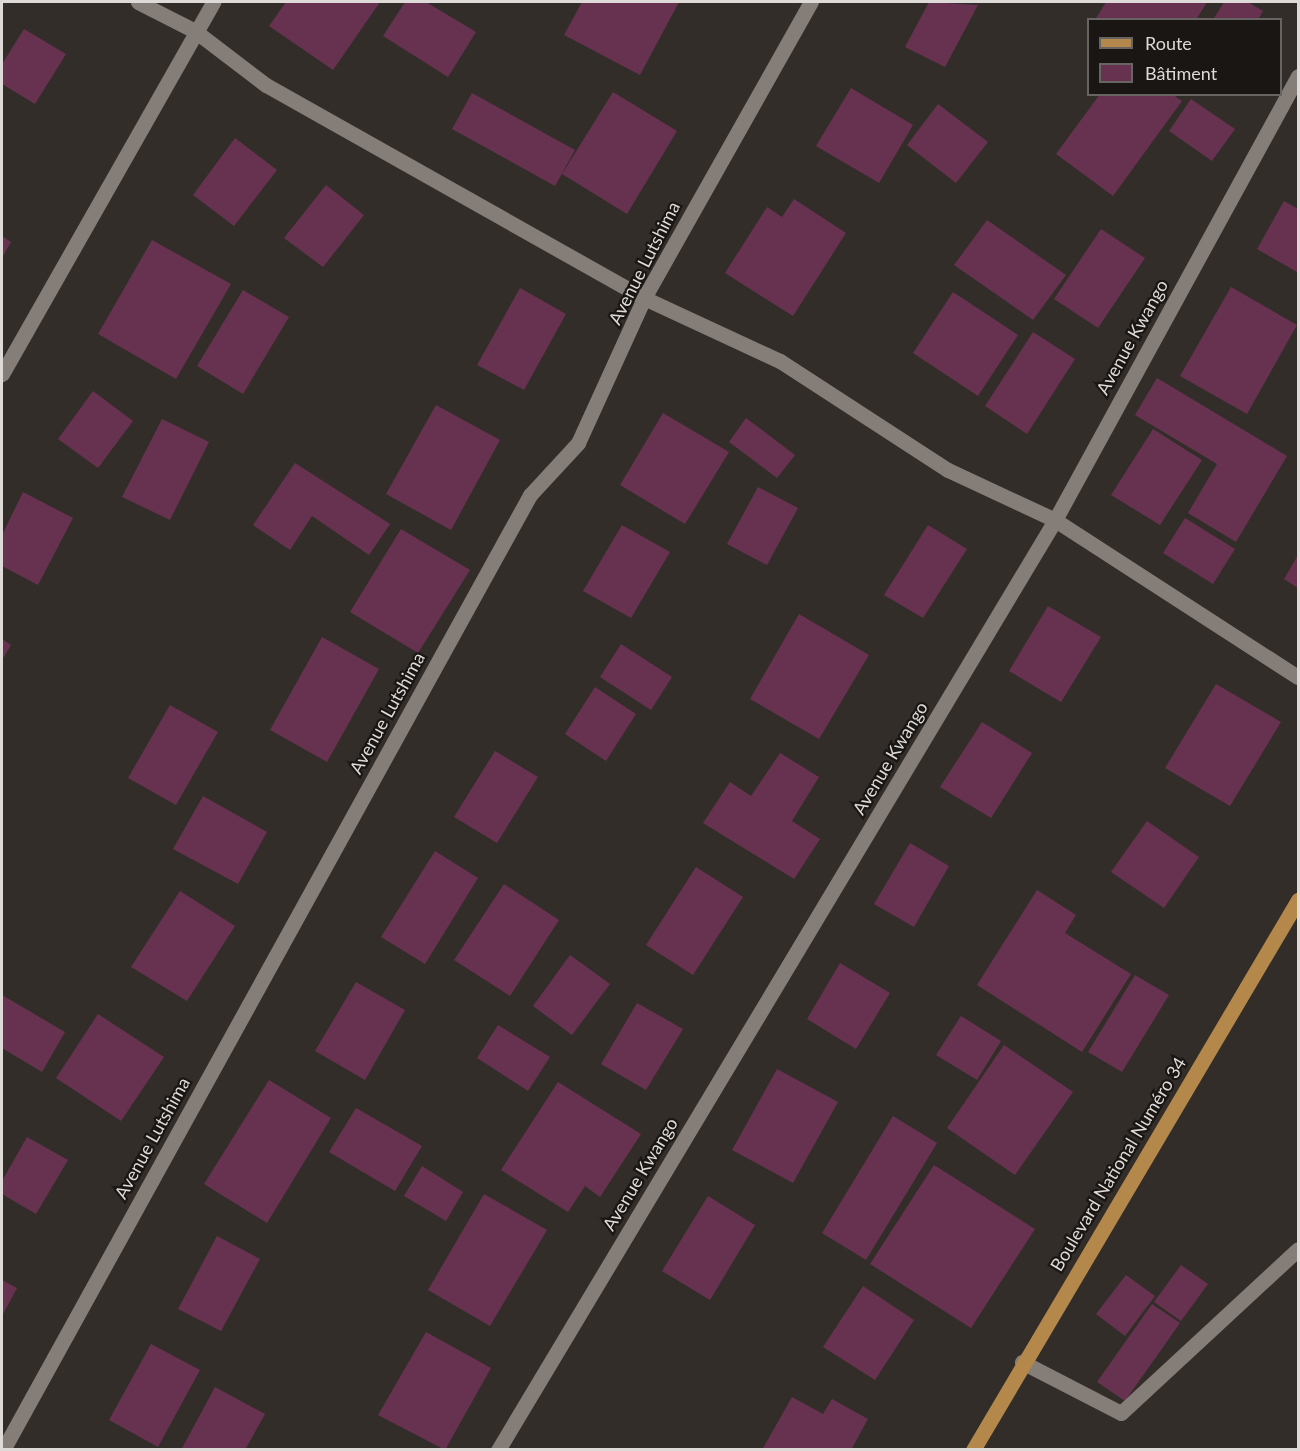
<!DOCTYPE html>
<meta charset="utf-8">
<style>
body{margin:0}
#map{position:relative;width:1300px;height:1451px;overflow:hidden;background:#332d29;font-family:Lato,sans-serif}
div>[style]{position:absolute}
.building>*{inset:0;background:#663250}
.minor>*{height:15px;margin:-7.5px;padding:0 7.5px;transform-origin:7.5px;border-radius:7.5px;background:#847d78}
.major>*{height:15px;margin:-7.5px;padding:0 7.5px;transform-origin:7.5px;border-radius:7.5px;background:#b3884a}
span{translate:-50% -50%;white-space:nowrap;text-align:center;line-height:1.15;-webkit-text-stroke:4.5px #191614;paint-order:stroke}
.street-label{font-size:18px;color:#dedad7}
.frame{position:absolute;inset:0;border:3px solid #dedad7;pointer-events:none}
.legend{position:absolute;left:1087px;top:18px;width:195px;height:78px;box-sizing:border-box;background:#191614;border:2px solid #686462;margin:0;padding:8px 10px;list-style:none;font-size:18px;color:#dedad7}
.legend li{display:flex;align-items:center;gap:12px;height:30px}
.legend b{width:30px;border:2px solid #686462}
</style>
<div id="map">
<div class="building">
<div style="clip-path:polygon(286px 2px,380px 2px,333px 70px,269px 26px)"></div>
<div style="clip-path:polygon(405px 2px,426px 2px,476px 32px,448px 77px,383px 36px)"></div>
<div style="clip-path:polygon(582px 2px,679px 2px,640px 75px,564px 35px)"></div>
<div style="clip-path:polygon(929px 2px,978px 5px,945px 67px,905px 47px)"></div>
<div style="clip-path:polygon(1106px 2px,1207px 2px,1196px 20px,1095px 20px)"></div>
<div style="clip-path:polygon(1224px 2px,1248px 2px,1263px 11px,1258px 20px,1213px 20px)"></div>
<div style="clip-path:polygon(24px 29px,66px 54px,35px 104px,2px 84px,2px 64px)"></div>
<div style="clip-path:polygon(851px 88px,913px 125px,879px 183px,816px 146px)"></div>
<div style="clip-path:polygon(613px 92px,677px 131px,627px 214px,562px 174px)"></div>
<div style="clip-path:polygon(472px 93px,575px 150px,555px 186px,452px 129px)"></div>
<div style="clip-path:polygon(1100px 94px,1172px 94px,1182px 101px,1113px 196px,1056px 154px)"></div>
<div style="clip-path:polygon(1191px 99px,1235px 129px,1212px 161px,1169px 131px)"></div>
<div style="clip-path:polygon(938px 104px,988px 142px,956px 183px,907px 145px)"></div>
<div style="clip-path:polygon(235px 138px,277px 170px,234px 226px,193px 195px)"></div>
<div style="clip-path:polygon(326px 185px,364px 215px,323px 267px,284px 238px)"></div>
<div style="clip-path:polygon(794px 199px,846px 233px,793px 316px,725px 273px,767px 207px,782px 217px)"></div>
<div style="clip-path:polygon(1284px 201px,1298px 209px,1297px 272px,1257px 249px)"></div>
<div style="clip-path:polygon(987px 220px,1066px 275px,1033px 320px,954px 265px)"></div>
<div style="clip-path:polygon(1101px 229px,1145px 258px,1098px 328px,1054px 299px)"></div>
<div style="clip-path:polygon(2px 236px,11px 242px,2px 258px)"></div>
<div style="clip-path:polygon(152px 240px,231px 284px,176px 379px,98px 334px)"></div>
<div style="clip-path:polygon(1231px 287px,1297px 325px,1247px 414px,1180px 376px)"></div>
<div style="clip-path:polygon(520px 288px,566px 314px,524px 390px,477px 365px)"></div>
<div style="clip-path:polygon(243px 290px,289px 317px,243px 394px,197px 366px)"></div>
<div style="clip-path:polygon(953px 292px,1018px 335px,978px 396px,913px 353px)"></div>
<div style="clip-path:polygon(1033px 332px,1075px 359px,1027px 434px,985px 406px)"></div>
<div style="clip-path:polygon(1157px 378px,1287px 456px,1236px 542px,1188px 513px,1217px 464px,1135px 415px)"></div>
<div style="clip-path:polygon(93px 391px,133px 421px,98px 468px,58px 439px)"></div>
<div style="clip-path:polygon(436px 405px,500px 440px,451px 530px,386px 494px)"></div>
<div style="clip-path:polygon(663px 413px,729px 452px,685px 524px,620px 485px)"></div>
<div style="clip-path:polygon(746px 418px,795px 455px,777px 478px,729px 442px)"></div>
<div style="clip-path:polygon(162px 419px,209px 442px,170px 520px,122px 497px)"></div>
<div style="clip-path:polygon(1153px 429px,1202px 460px,1160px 525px,1111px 495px)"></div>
<div style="clip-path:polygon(295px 463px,390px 524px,369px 555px,312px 516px,290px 550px,253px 525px)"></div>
<div style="clip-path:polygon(758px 487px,798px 508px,767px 565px,727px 544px)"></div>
<div style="clip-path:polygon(23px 492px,73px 518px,38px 585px,2px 566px,2px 535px)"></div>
<div style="clip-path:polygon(1185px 518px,1235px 549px,1213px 584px,1163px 553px)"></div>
<div style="clip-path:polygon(622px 525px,670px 552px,631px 618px,583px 591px)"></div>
<div style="clip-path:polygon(928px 525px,967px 549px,923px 618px,884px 595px)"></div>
<div style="clip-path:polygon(401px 529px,470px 570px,418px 653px,350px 612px)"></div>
<div style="clip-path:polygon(1298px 555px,1298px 588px,1284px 579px)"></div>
<div style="clip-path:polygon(1048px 606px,1101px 637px,1061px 702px,1009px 671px)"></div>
<div style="clip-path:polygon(799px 614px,869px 655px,819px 739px,750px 699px)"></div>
<div style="clip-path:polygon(322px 637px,379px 669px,327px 762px,270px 730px)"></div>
<div style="clip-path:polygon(2px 639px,11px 645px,2px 660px)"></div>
<div style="clip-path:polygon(621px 644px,672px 677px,651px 710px,600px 677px)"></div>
<div style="clip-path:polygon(1216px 684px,1281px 722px,1230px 806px,1165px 768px)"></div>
<div style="clip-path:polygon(595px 687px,636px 714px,606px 761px,565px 734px)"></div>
<div style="clip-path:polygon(170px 705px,218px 732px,176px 805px,128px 778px)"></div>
<div style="clip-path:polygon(982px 722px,1032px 753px,991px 818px,940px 787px)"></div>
<div style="clip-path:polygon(495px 751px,538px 777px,497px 843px,454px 817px)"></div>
<div style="clip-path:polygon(780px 753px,819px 777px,792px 821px,820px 839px,794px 879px,703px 823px,730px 782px,751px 796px)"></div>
<div style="clip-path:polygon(203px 796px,267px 832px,238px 884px,173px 849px)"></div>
<div style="clip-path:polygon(1147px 821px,1199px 857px,1164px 908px,1111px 872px)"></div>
<div style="clip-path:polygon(910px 843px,949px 866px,914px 927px,874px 904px)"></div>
<div style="clip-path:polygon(435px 851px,478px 878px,425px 964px,381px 937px)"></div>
<div style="clip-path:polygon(696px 867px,743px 897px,693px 975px,646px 945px)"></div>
<div style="clip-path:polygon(504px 884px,559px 920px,510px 996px,454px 960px)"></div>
<div style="clip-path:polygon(1037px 890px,1076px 915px,1065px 933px,1131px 974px,1082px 1052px,977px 985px)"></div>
<div style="clip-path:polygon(180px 891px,235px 926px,187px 1001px,131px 967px)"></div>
<div style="clip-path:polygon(570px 955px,610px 984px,572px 1035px,533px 1006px)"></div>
<div style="clip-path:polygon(840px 963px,890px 993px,856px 1049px,807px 1019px)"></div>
<div style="clip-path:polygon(1135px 975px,1169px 995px,1122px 1072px,1088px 1052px)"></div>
<div style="clip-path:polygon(356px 982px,405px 1010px,365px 1080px,315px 1051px)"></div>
<div style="clip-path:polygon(2px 995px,65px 1032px,42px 1072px,2px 1048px)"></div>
<div style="clip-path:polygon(637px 1003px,683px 1029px,646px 1090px,601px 1064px)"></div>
<div style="clip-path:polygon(98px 1014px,164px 1057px,121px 1121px,56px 1078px)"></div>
<div style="clip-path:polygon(961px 1016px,1001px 1041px,977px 1080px,936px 1055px)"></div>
<div style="clip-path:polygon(498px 1025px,550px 1057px,528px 1091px,477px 1058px)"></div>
<div style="clip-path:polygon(1004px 1045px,1073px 1092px,1015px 1175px,947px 1128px)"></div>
<div style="clip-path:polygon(777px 1069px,838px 1102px,793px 1183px,732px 1150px)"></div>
<div style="clip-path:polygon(269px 1080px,331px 1118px,267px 1223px,204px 1184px)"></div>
<div style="clip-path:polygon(558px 1082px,641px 1134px,600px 1197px,585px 1186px,568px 1212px,501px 1170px)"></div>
<div style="clip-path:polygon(356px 1108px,422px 1146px,395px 1191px,329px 1152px)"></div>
<div style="clip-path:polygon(893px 1116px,937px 1143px,866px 1260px,822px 1233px)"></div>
<div style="clip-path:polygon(27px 1137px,68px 1160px,36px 1214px,2px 1194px,2px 1181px)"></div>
<div style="clip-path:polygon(934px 1165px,1035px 1229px,971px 1328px,870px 1264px)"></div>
<div style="clip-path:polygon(422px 1166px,463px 1192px,446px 1221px,404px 1196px)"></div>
<div style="clip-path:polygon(484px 1194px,547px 1230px,490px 1326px,428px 1290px)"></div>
<div style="clip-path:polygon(708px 1196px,755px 1225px,710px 1300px,662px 1271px)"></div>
<div style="clip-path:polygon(217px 1236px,260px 1259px,221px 1331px,178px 1309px)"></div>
<div style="clip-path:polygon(1181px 1265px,1208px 1284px,1181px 1321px,1154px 1302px)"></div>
<div style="clip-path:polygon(1126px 1275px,1155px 1296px,1125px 1336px,1096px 1314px)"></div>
<div style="clip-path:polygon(2px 1280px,17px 1288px,2px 1316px)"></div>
<div style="clip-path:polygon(863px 1286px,914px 1320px,875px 1380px,823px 1347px)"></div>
<div style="clip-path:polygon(1152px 1304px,1180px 1323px,1125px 1401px,1097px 1382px)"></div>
<div style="clip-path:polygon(426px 1332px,491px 1368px,445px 1450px,378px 1415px)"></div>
<div style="clip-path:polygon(151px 1344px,200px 1370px,158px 1447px,109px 1420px)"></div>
<div style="clip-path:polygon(215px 1387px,265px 1414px,245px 1450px,181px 1450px)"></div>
<div style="clip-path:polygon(792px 1397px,823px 1414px,832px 1399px,868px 1419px,851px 1450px,762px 1450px)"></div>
</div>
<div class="minor">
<div style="left:138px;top:2px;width:64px;rotate:27deg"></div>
<div style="left:195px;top:31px;width:89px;rotate:37.3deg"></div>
<div style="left:266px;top:85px;width:434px;rotate:29.4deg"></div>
<div style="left:644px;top:298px;width:150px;rotate:24.9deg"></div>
<div style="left:780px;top:361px;width:200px;rotate:33deg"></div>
<div style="left:948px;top:470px;width:118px;rotate:25deg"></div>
<div style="left:1055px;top:520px;width:289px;rotate:32.9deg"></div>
<div style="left:2px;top:374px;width:428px;rotate:-60.4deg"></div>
<div style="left:1022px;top:1362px;width:111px;rotate:27.3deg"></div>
<div style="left:1121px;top:1413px;width:241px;rotate:-42.8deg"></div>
<div style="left:3px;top:1450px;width:1091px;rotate:-61.11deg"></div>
<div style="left:530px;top:495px;width:71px;rotate:-47.3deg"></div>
<div style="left:578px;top:443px;width:159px;rotate:-65.5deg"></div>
<div style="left:644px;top:298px;width:340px;rotate:-60.6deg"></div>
<div style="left:498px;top:1450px;width:1084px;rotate:-59.08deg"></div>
<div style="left:1055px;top:520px;width:506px;rotate:-61.31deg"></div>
</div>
<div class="major">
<div style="left:973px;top:1450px;width:639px;rotate:-59.42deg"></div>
</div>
<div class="street-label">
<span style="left:644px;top:263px;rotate:-63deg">Avenue Lutshima</span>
<span style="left:1132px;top:337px;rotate:-61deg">Avenue Kwango</span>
<span style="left:387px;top:713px;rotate:-61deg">Avenue Lutshima</span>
<span style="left:890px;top:758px;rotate:-59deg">Avenue Kwango</span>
<span style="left:152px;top:1138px;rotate:-61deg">Avenue Lutshima</span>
<span style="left:1118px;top:1164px;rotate:-59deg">Boulevard National Numéro 34</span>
<span style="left:640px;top:1174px;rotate:-59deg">Avenue Kwango</span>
</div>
<div class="frame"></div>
<ul class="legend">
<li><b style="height:8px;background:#b3884a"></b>Route</li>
<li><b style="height:16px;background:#663250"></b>Bâtiment</li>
</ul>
</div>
